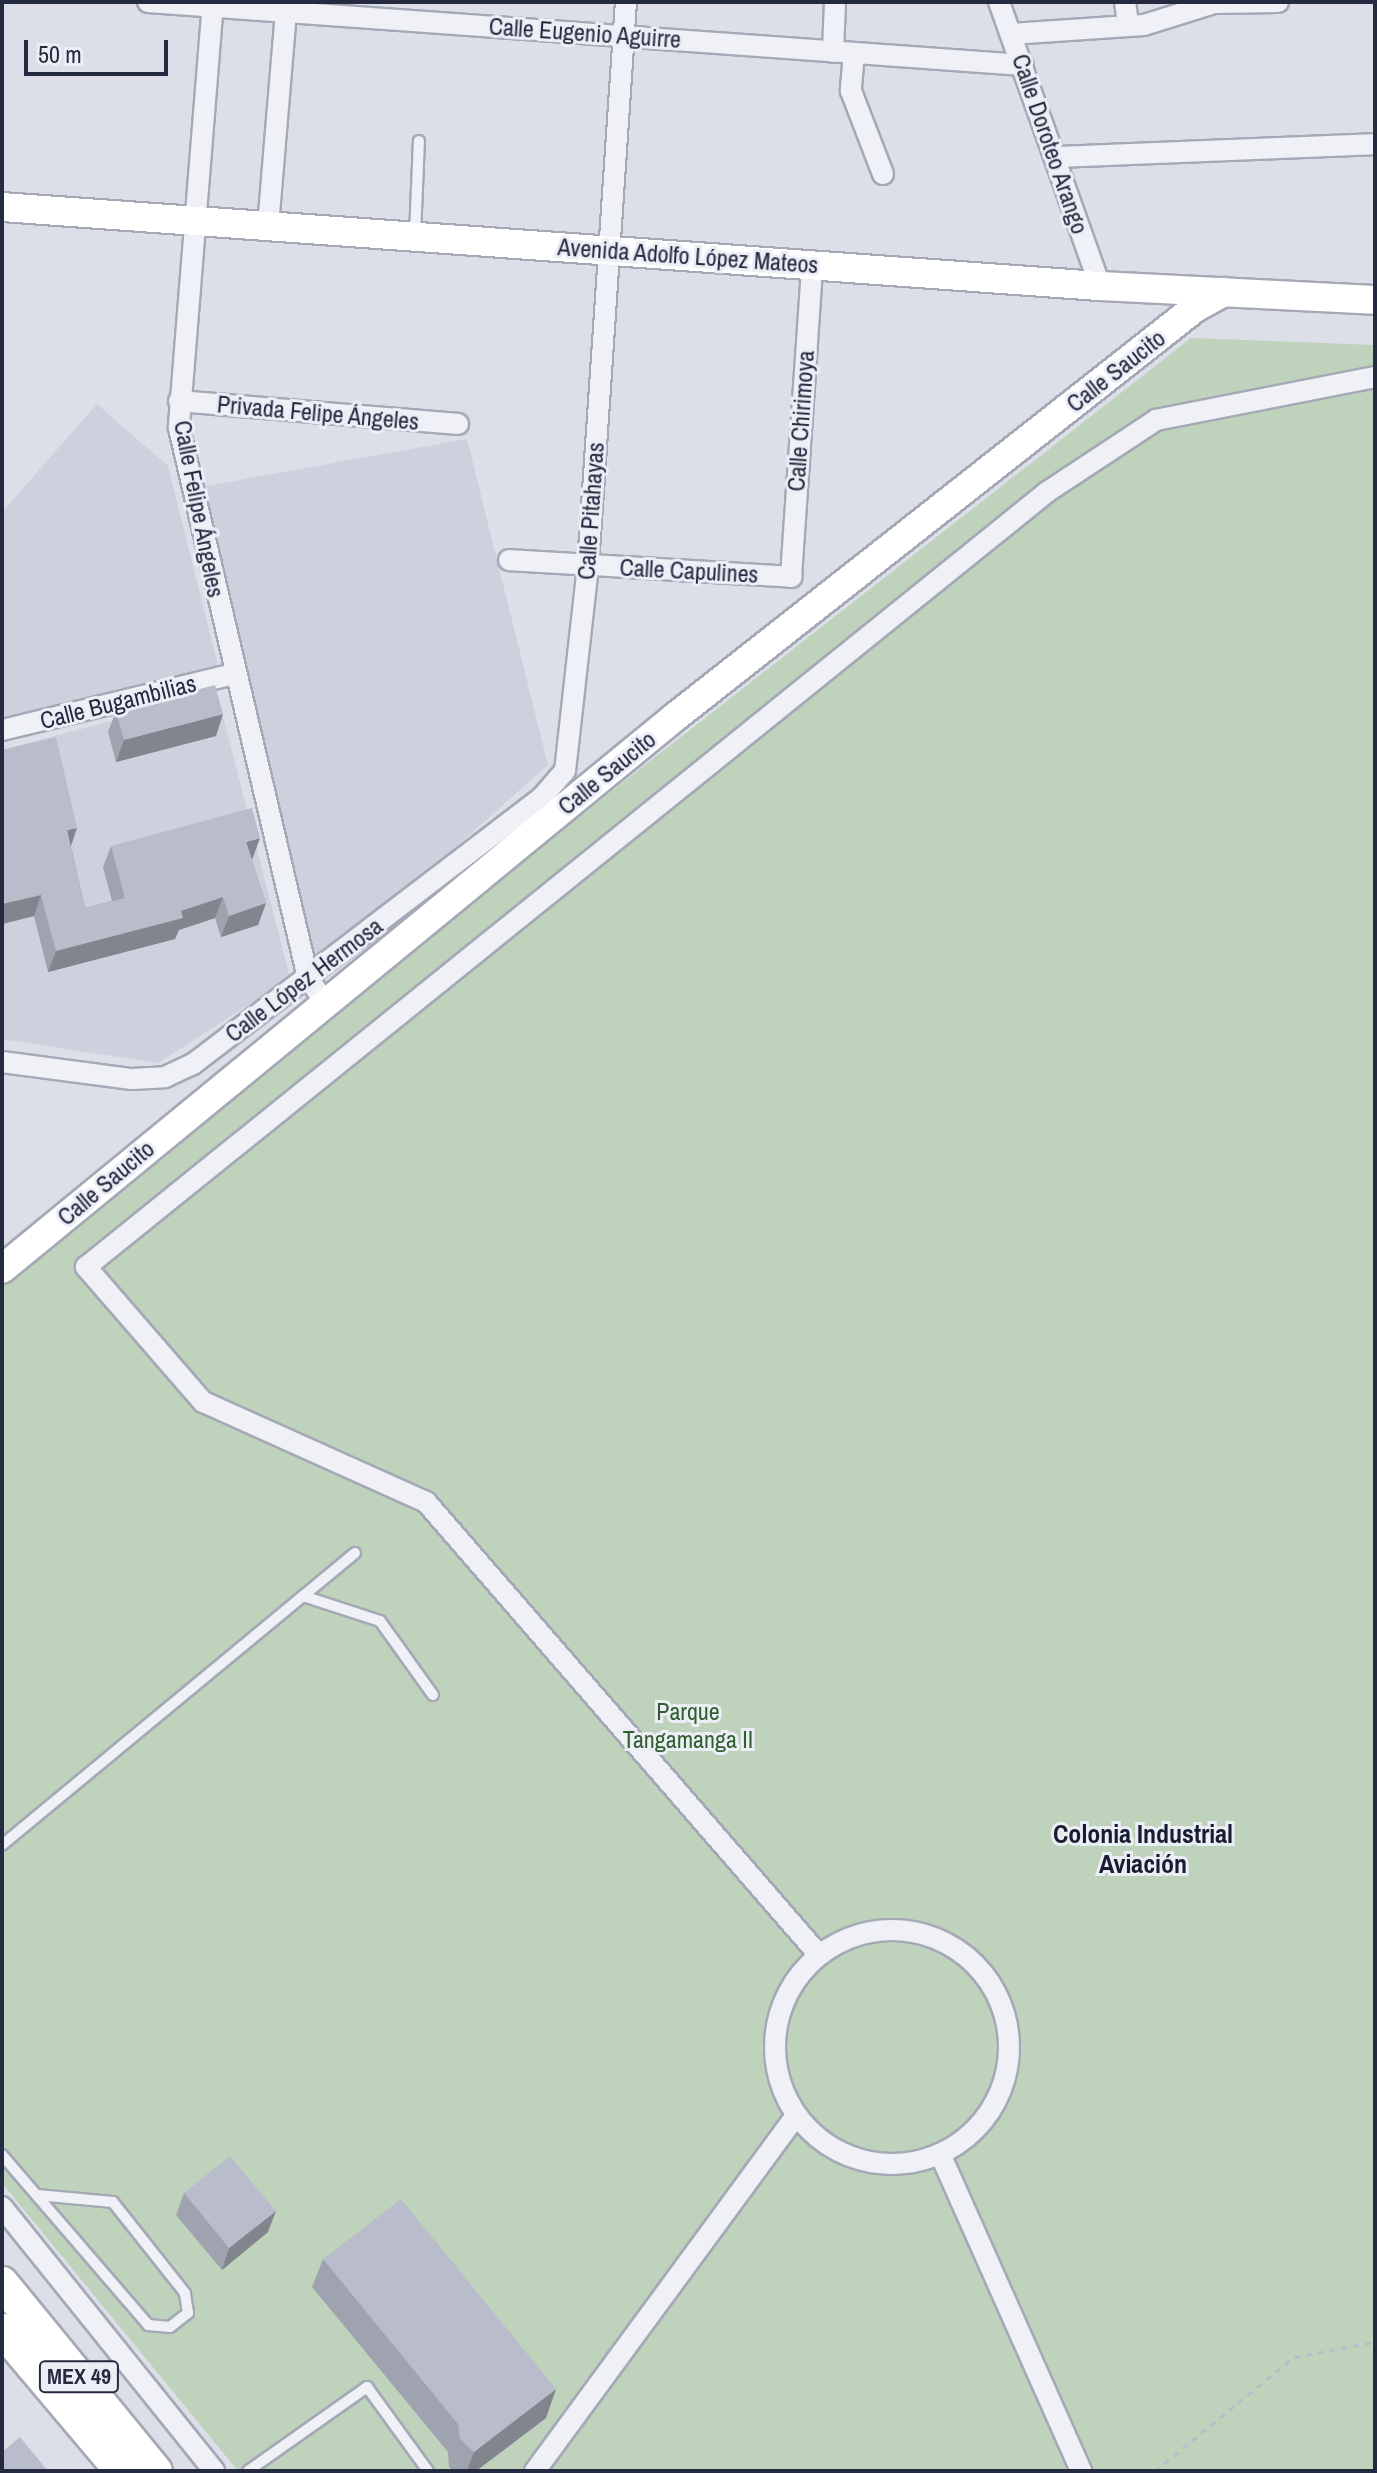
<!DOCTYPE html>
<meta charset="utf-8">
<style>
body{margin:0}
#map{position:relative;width:1377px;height:2473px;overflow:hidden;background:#dcdfe8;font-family:"Archivo Narrow",sans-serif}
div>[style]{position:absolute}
.built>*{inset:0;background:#ced1dd}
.green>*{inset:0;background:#bfd3bc}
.path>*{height:3px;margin-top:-1.5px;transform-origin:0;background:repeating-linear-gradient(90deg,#babdc7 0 6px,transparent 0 12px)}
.roads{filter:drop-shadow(2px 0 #a5a9b6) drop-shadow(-2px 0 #a5a9b6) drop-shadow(0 2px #a5a9b6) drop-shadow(0 -2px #a5a9b6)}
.lane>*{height:10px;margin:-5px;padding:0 5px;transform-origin:5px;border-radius:5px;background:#eff1f6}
.street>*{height:20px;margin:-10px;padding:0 10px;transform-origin:10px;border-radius:10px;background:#eff1f6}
.street>.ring{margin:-10px;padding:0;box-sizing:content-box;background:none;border:20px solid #eff1f6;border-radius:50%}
.secondary>*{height:28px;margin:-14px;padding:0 14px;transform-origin:14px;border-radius:14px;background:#fff}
.primary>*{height:32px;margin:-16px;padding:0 16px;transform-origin:16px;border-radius:16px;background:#fff}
.wall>*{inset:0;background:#9fa3af}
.shaded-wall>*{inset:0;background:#82848e}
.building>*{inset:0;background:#b9bdcb}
span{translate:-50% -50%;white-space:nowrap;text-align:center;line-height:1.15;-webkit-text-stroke:6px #eceef6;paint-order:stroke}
.shield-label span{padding:2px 6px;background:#eceef6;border:2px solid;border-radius:6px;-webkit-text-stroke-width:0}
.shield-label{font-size:22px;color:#242a40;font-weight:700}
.street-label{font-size:24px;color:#242a40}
.park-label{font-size:24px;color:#325d30}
.neighbourhood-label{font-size:26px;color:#171c30;font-weight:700}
.frame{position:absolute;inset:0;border:4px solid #242a40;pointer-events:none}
.scale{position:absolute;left:24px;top:40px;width:144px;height:36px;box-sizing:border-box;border:4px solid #242a40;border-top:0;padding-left:10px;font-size:24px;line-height:28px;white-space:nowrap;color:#242a40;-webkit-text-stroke:6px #eceef6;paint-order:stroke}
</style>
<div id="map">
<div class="built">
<div style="clip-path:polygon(97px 404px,168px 466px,221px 677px,2px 719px,2px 512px)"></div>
<div style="clip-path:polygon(467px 439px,548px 765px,315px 972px,200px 487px)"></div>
<div style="clip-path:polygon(217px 693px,290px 978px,158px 1063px,2px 1039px,2px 750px)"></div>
</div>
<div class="green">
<div style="clip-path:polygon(1191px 338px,1375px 345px,1375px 2471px,238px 2471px,2px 2183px,2px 1268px)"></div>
</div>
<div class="path">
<div style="left:1155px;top:2471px;width:180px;rotate:-39.4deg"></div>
<div style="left:1294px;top:2357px;width:82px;rotate:-10.5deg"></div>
</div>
<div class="roads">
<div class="lane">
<div style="left:415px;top:235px;width:94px;rotate:-87.6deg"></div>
<div style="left:303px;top:1596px;width:81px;rotate:18deg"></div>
<div style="left:380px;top:1621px;width:91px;rotate:54.4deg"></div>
<div style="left:2px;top:1845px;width:458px;rotate:-39.6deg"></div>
<div style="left:2px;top:2155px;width:224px;rotate:49.3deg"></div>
<div style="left:148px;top:2325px;width:22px;rotate:5deg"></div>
<div style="left:170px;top:2327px;width:23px;rotate:-38deg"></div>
<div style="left:188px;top:2313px;width:20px;rotate:-99deg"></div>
<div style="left:185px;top:2293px;width:116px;rotate:-128.4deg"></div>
<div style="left:113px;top:2202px;width:76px;rotate:-174.7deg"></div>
<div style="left:248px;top:2471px;width:146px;rotate:-35.2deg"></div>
<div style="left:367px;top:2387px;width:104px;rotate:54deg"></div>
</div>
<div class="street">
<div style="left:148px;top:2px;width:877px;rotate:4.12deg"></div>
<div style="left:213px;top:2px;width:427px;rotate:94.6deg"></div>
<div style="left:179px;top:428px;width:565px;rotate:76.8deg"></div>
<div style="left:308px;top:978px;width:28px;rotate:55deg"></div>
<div style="left:999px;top:2px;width:301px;rotate:70.4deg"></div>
<div style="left:1125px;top:2px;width:22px;rotate:82deg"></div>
<div style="left:1011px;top:34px;width:133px;rotate:-3.9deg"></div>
<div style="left:1144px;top:25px;width:73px;rotate:-17.4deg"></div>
<div style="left:1214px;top:3px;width:64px;rotate:-0.9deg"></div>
<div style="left:833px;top:52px;width:50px;rotate:-87.7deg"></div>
<div style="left:854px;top:53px;width:38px;rotate:95deg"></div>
<div style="left:851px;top:91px;width:89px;rotate:68.9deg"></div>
<div style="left:1055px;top:157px;width:320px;rotate:-2.3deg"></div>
<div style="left:268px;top:226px;width:216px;rotate:-85.2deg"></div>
<div style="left:179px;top:401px;width:280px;rotate:4.7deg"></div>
<div style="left:509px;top:560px;width:283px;rotate:3.4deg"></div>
<div style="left:791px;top:577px;width:312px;rotate:-86.1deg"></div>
<div style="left:2px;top:730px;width:238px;rotate:-13.6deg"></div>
<div style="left:2px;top:1062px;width:131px;rotate:7.5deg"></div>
<div style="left:132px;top:1079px;width:33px;rotate:-3deg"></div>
<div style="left:165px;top:1077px;width:31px;rotate:-25deg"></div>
<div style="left:193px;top:1064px;width:441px;rotate:-37.4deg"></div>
<div style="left:543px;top:796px;width:33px;rotate:-49deg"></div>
<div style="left:565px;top:771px;width:207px;rotate:-83.6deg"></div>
<div style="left:588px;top:565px;width:564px;rotate:-86.14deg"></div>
<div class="ring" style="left:775px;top:1930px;width:214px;height:214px"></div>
<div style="left:819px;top:1955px;width:600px;rotate:-130.94deg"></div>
<div style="left:426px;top:1502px;width:244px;rotate:-155.8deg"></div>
<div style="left:203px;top:1402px;width:179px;rotate:-130.9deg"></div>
<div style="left:86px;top:1267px;width:1235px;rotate:-38.88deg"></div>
<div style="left:1047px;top:492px;width:131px;rotate:-33.4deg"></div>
<div style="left:1156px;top:420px;width:223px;rotate:-11.1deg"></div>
<div style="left:941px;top:2156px;width:345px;rotate:66deg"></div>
<div style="left:2px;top:2207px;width:339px;rotate:51.2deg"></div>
<div style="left:535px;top:2471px;width:441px;rotate:-53.7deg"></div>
</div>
<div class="secondary">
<div style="left:2px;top:207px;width:1101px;rotate:4.12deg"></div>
<div style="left:1100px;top:286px;width:275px;rotate:2.9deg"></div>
<div style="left:2px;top:1269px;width:870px;rotate:-39.36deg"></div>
<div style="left:675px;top:717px;width:662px;rotate:-38.19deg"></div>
<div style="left:1195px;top:308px;width:33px;rotate:-29deg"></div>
</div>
<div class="primary">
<div style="left:2px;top:2283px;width:243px;rotate:50.7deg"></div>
<div style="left:2px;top:2330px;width:185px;rotate:49.8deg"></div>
</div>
</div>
<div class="wall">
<div style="clip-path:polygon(116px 711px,216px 736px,116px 762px,108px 732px)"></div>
<div style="clip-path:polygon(2px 750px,71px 846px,85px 908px,112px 901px,103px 867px,111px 846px,252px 860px,266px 903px,258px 925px,221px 937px,215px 918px,179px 930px,175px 939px,48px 972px,34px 916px,2px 924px)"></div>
<div style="clip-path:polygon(184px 2193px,268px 2232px,222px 2270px,176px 2215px)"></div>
<div style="clip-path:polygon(323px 2259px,546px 2418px,476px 2471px,453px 2471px,449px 2467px,448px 2452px,312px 2287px)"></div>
</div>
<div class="shaded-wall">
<div style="clip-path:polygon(223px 714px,216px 736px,116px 762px,124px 740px)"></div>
<div style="clip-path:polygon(77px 828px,70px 849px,67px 830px)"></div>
<div style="clip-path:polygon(260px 838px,252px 860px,246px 842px)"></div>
<div style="clip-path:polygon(41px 895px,34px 916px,2px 924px,2px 904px)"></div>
<div style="clip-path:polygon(223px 897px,215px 918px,179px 930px,175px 939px,48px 972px,56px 951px)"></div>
<div style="clip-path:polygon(266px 903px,258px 925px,221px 937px,229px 916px)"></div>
<div style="clip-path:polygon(276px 2211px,268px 2232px,222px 2270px,229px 2248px)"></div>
<div style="clip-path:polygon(556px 2389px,546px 2418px,476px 2471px,467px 2471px,474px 2452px)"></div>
</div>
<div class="building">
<div style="clip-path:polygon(215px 685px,223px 714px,124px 740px,116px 711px)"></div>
<div style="clip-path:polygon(56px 737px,77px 828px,67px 830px,85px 908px,125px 898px,111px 846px,252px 808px,260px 838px,246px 842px,266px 903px,229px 916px,223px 897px,181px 911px,183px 918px,56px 951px,41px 895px,2px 904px,2px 750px)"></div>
<div style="clip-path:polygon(230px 2156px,276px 2211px,229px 2248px,184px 2193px)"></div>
<div style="clip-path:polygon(401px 2199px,556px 2389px,474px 2452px,460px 2439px,458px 2424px,323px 2259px)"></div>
<div style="clip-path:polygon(20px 2437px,48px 2471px,2px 2471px,2px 2452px)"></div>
</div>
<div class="shield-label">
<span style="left:79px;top:2377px">MEX 49</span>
</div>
<div class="street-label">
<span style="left:585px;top:33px;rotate:4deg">Calle Eugenio Aguirre</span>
<span style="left:1050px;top:144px;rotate:71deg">Calle Doroteo Arango</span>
<span style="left:688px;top:256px;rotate:4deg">Avenida Adolfo López Mateos</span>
<span style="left:1116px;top:371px;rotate:-38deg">Calle Saucito</span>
<span style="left:318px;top:413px;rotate:5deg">Privada Felipe Ángeles</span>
<span style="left:801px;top:421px;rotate:-86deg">Calle Chirimoya</span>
<span style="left:199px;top:509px;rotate:79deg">Calle Felipe Ángeles</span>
<span style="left:591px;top:511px;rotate:-86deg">Calle Pitahayas</span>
<span style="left:689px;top:571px;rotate:3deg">Calle Capulines</span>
<span style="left:118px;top:702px;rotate:-14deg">Calle Bugambilias</span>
<span style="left:607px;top:773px;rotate:-39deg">Calle Saucito</span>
<span style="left:304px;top:980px;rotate:-37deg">Calle López Hermosa</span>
<span style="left:106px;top:1183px;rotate:-40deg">Calle Saucito</span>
</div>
<div class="park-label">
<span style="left:688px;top:1726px">Parque<br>Tangamanga II</span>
</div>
<div class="neighbourhood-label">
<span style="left:1143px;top:1849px">Colonia Industrial<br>Aviación</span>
</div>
<div class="frame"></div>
<div class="scale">50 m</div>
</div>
